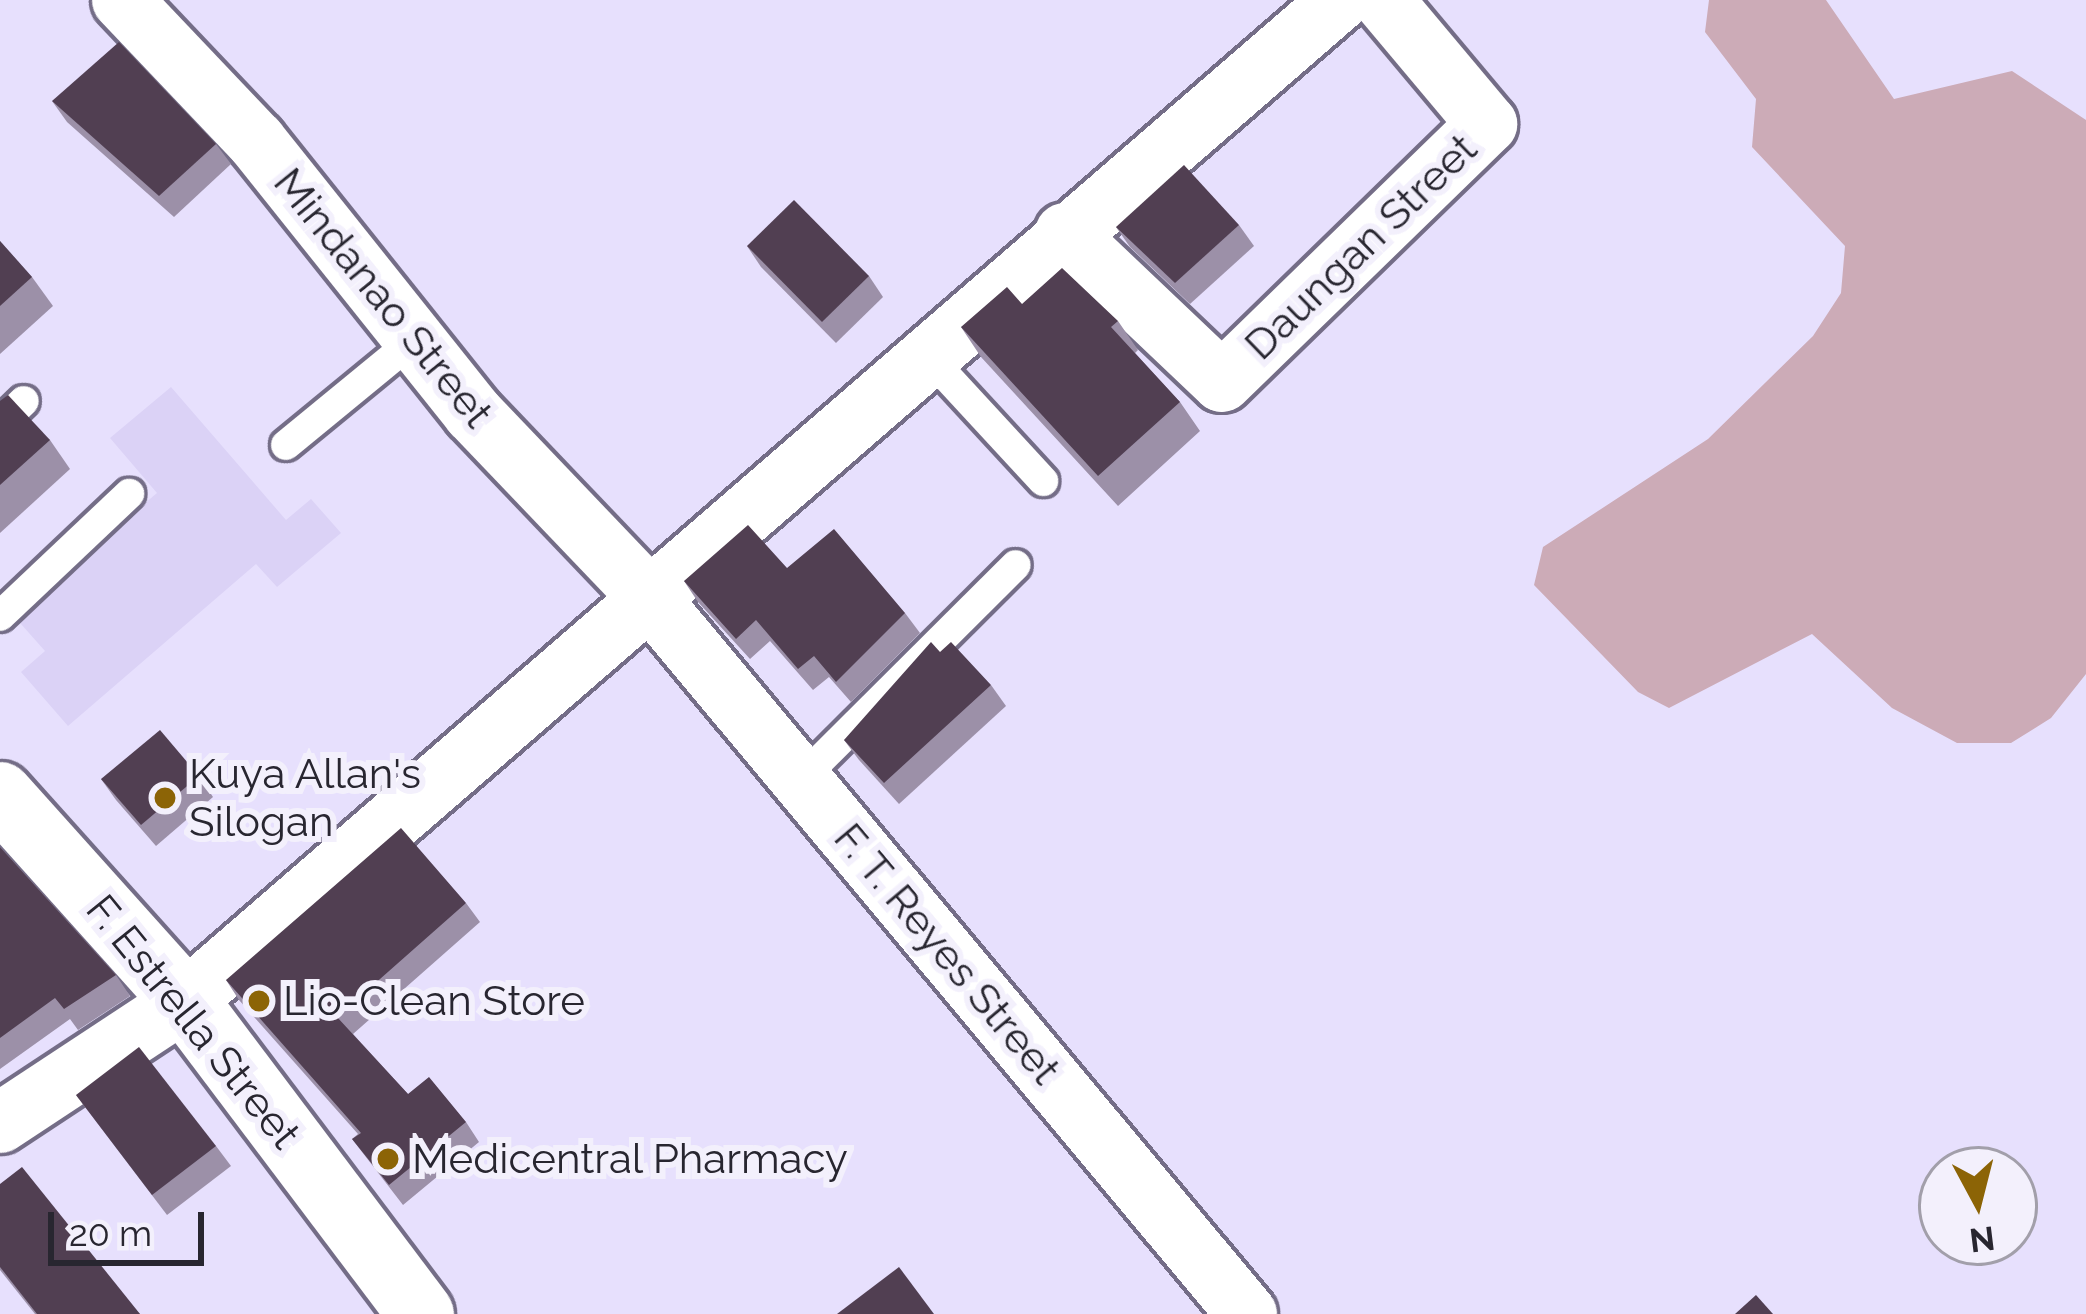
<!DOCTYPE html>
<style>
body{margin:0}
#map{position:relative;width:2086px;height:1314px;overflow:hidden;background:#e7e0fd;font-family:Raleway,sans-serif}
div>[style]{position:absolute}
.built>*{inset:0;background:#dbd2f6}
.green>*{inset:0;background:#ccabb7}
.roads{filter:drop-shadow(3px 0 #746d87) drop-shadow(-3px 0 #746d87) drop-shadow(0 3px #746d87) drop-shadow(0 -3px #746d87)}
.service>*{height:30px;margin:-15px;padding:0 15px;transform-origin:15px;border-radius:15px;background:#fff}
.minor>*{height:60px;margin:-30px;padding:0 30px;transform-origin:30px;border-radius:30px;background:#fff}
.secondary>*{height:66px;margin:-33px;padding:0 33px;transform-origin:33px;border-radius:33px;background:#fff}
.wall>*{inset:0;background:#9c90a8}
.building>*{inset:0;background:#513f52}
.dots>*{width:33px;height:33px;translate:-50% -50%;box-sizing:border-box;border:6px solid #f3f0fc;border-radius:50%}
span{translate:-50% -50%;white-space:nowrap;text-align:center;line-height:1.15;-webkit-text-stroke:12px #f3f0fc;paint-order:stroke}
.street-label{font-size:42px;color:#282630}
.poi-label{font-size:42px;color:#282630}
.left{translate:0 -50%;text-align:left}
.north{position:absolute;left:1918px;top:1146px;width:120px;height:120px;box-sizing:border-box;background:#f3f0fc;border:3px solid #a29faa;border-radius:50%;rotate:173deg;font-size:33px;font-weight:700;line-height:48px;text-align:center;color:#282630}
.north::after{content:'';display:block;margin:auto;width:42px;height:54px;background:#8c6406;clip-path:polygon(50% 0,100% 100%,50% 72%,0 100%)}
.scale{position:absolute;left:48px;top:1212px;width:156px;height:54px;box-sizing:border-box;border:6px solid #282630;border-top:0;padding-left:15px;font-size:36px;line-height:42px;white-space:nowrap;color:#282630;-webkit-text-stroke:9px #f3f0fc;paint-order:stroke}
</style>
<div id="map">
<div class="built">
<div style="clip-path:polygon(171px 387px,286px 520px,311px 499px,341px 533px,277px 587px,256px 564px,68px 726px,21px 672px,45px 651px,13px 615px,157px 493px,110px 438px)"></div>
</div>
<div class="green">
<div style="clip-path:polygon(1709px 0,1826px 0,1894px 99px,2012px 71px,2086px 120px,2086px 674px,2051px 718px,2011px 743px,1957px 743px,1892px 708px,1812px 634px,1669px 708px,1638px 692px,1534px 585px,1543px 547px,1708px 439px,1813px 336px,1841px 293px,1845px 246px,1752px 147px,1756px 99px,1705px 32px)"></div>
</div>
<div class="roads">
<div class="service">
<div style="left:926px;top:354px;width:173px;rotate:47.3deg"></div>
<div style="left:0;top:424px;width:33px;rotate:-44deg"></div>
<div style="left:286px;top:445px;width:167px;rotate:-39.4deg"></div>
<div style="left:0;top:616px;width:178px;rotate:-43.4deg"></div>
<div style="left:801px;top:779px;width:303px;rotate:-44.9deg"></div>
</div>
<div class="minor">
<div style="left:122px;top:0;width:195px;rotate:46.5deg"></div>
<div style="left:256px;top:141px;width:348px;rotate:51.4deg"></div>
<div style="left:473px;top:413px;width:250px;rotate:46.3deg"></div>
<div style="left:646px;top:594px;width:938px;rotate:50.15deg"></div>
<div style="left:1065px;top:233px;width:216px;rotate:43.5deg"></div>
<div style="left:1222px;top:382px;width:370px;rotate:-44.2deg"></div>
<div style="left:1487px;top:124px;width:162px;rotate:-130deg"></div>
<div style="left:0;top:1123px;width:222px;rotate:-33.4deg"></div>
<div style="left:185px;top:1001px;width:1528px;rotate:-40.91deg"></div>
</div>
<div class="secondary">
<div style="left:0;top:795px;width:277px;rotate:48.1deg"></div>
<div style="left:185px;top:1001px;width:392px;rotate:53deg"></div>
</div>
</div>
<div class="wall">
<div style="clip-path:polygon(52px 101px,216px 144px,231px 164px,174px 217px,67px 122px)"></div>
<div style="clip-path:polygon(1239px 225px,1254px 246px,1190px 304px,1130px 247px,1116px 227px)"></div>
<div style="clip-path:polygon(0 241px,32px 277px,53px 306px,0 354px)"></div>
<div style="clip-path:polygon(747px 246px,869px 276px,883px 297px,836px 343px,761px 267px)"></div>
<div style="clip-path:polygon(1022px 304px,1118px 321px,1138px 350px,1135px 353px,1180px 402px,1200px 431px,1118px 506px,981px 357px,961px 327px)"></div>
<div style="clip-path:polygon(0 401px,50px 440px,70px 469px,0 533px)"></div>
<div style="clip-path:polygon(787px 568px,905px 613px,920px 633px,851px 702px,829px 677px,813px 690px,770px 641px,750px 659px,698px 602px,684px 581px)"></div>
<div style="clip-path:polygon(991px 685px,1006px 706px,899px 804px,859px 760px,844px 740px)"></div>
<div style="clip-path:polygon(199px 776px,213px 797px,156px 846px,116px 800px,101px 779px)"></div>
<div style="clip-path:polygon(0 847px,116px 975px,130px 996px,78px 1030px,70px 1019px,0 1069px)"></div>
<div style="clip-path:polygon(466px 903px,480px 922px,353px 1034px,408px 1094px,466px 1122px,479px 1142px,403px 1205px,352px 1139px,358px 1134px,239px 1000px,226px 980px)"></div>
<div style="clip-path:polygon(76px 1095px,216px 1146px,231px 1166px,167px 1215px)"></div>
<div style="clip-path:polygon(0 1184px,140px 1314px,35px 1314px,0 1270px)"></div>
</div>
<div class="building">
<div style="clip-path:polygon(119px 42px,216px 144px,159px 196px,52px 101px)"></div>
<div style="clip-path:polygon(1184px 165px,1239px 225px,1175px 283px,1116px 227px)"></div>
<div style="clip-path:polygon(794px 200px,869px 276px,822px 322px,747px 246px)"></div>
<div style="clip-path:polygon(0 241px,32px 277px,0 306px)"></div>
<div style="clip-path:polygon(1062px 268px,1118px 321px,1111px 327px,1180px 402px,1098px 476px,961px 327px,1007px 287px,1022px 304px)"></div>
<div style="clip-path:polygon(8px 395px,50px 440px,0 485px,0 401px)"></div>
<div style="clip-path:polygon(748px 525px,787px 568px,834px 529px,905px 613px,836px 682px,814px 656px,798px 669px,756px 620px,736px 639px,684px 581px)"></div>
<div style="clip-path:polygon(931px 642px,940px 652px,951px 642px,991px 685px,884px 783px,844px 740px)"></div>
<div style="clip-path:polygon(160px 730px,199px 776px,141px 825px,101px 779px)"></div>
<div style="clip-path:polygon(401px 828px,466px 903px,337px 1017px,408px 1094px,429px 1077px,466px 1122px,389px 1185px,352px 1139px,361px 1133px,226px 980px)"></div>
<div style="clip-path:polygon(0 847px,116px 975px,64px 1009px,55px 998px,0 1038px)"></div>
<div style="clip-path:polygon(139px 1047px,216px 1146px,152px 1195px,76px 1095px)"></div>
<div style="clip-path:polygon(22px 1167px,140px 1314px,37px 1314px,0 1267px,0 1184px)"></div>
<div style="clip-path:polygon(899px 1267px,934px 1314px,837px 1314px)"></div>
<div style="clip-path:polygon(1756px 1295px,1773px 1314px,1735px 1314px)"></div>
</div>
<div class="dots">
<div style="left:165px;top:798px;background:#8c6406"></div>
<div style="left:259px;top:1001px;background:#8c6406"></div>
<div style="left:388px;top:1159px;background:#8c6406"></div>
</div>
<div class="street-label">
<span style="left:1361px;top:247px;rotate:-44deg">Daungan Street</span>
<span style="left:383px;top:298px;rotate:51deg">Mindanao Street</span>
<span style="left:947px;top:954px;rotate:50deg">F. T. Reyes Street</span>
<span style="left:193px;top:1022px;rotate:51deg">F. Estrella Street</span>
</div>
<div class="poi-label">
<span class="left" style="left:189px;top:798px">Kuya Allan's<br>Silogan</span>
<span class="left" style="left:283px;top:1001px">Lio-Clean Store</span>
<span class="left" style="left:412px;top:1159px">Medicentral Pharmacy</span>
</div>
<div class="north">N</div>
<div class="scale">20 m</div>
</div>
